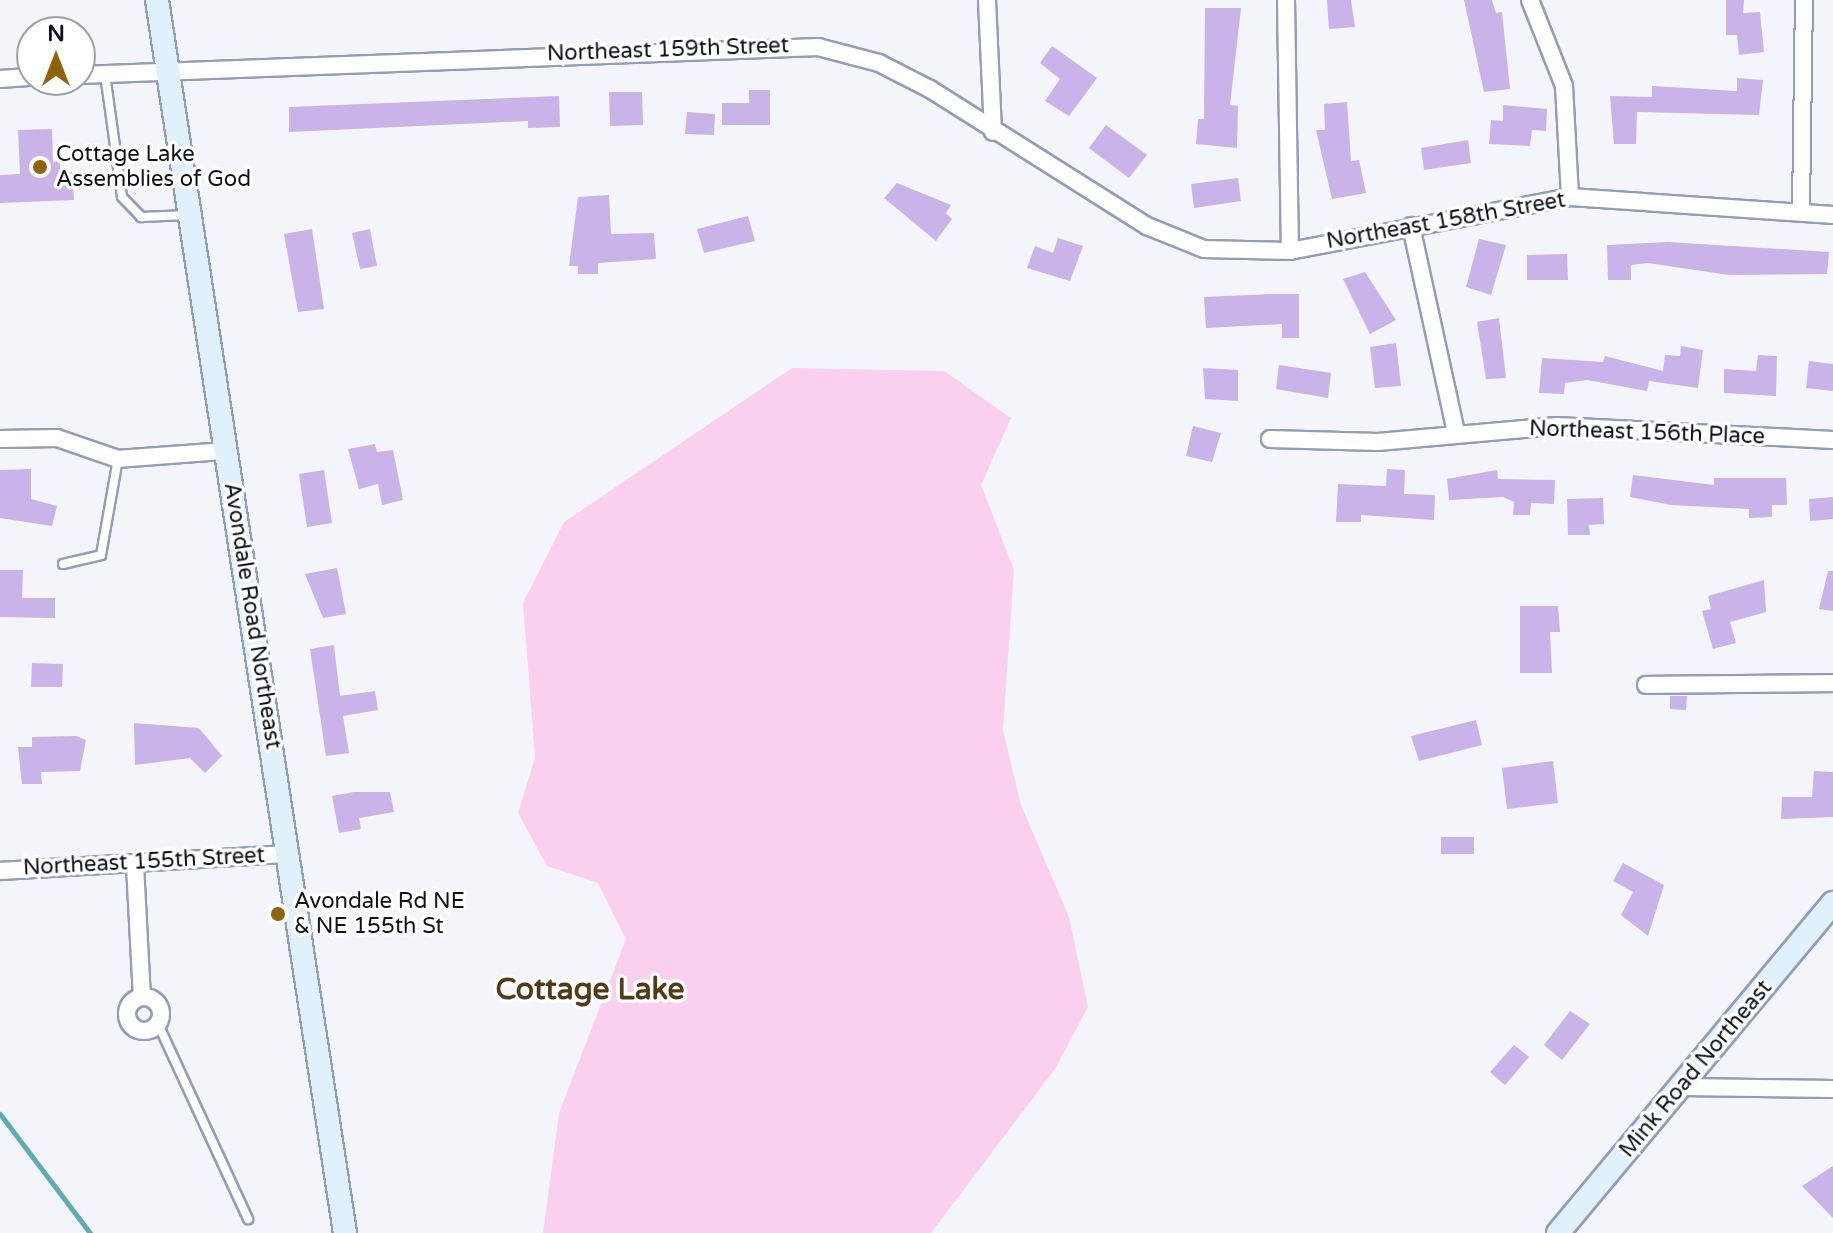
<!DOCTYPE html>
<style>
body{margin:0}
#map{position:relative;width:1833px;height:1233px;overflow:hidden;background:#f3f5fb;font-family:"Varela Round",sans-serif}
div>[style]{position:absolute}
.green>*{inset:0;background:#fbd0ee}
.stream>*{height:5px;margin:-2.5px;padding:0 2.5px;transform-origin:2.5px;border-radius:2.5px;background:#5eabb3}
.building>*{inset:0;background:#c9b3e8}
.roads{filter:drop-shadow(2px 0 #939cb8) drop-shadow(-2px 0 #939cb8) drop-shadow(0 2px #939cb8) drop-shadow(0 -2px #939cb8)}
.lane>*{height:8px;margin:-4px;padding:0 4px;transform-origin:4px;border-radius:4px;background:#fff}
.street>*{height:16px;margin:-8px;padding:0 8px;transform-origin:8px;border-radius:8px;background:#fff}
.street>.ring{margin:-8px;padding:0;box-sizing:content-box;background:none;border:16px solid #fff;border-radius:50%}
.secondary>*{height:22px;margin:-11px;padding:0 11px;transform-origin:11px;border-radius:11px;background:#e0f1fc}
.dots>*{width:22px;height:22px;translate:-50% -50%;box-sizing:border-box;border:4px solid #fff;border-radius:50%}
span{translate:-50% -50%;white-space:nowrap;text-align:center;line-height:1.15;-webkit-text-stroke:7px #fff;paint-order:stroke}
.street-label{font-size:22px;color:#0e111b}
.poi-label{font-size:22px;color:#0e111b}
.left{translate:0 -50%;text-align:left}
.district-label{font-size:30px;color:#513b17;font-weight:700}
.north{position:absolute;left:16px;top:16px;width:80px;height:80px;box-sizing:border-box;background:#fff;border:2px solid #9fa0a4;border-radius:50%;rotate:0deg;font-size:22px;font-weight:700;line-height:32px;text-align:center;color:#0e111b}
.north::after{content:'';display:block;margin:auto;width:28px;height:36px;background:#8f630a;clip-path:polygon(50% 0,100% 100%,50% 72%,0 100%)}
</style>
<div id="map">
<div class="green">
<div style="clip-path:polygon(792px 368px,944px 371px,1011px 418px,981px 485px,1014px 570px,1003px 730px,1021px 805px,1069px 917px,1088px 1007px,1055px 1069px,931px 1233px,543px 1233px,559px 1113px,626px 939px,598px 883px,547px 866px,518px 813px,535px 758px,523px 603px,564px 522px)"></div>
</div>
<div class="stream">
<div style="left:0;top:1114px;width:149px;rotate:52.9deg"></div>
</div>
<div class="building">
<div style="clip-path:polygon(1327px 0,1351px 0,1355px 27px,1329px 29px)"></div>
<div style="clip-path:polygon(1464px 0,1492px 0,1496px 13px,1502px 12px,1510px 89px,1484px 92px)"></div>
<div style="clip-path:polygon(1726px 0,1744px 0,1743px 13px,1760px 12px,1764px 52px,1739px 55px,1737px 35px,1726px 35px)"></div>
<div style="clip-path:polygon(1205px 8px,1241px 8px,1230px 105px,1238px 106px,1237px 148px,1196px 144px,1198px 119px,1204px 119px)"></div>
<div style="clip-path:polygon(1052px 46px,1097px 78px,1069px 116px,1045px 101px,1060px 79px,1040px 63px)"></div>
<div style="clip-path:polygon(1737px 78px,1763px 80px,1759px 115px,1637px 112px,1636px 144px,1614px 144px,1610px 96px,1652px 97px,1652px 86px,1737px 91px)"></div>
<div style="clip-path:polygon(749px 90px,770px 90px,770px 125px,722px 125px,722px 103px,749px 103px)"></div>
<div style="clip-path:polygon(609px 92px,642px 92px,643px 125px,610px 126px)"></div>
<div style="clip-path:polygon(559px 96px,560px 127px,528px 128px,528px 121px,289px 132px,289px 107px)"></div>
<div style="clip-path:polygon(1347px 102px,1351px 161px,1359px 160px,1366px 193px,1332px 199px,1316px 130px,1325px 130px,1324px 104px)"></div>
<div style="clip-path:polygon(1503px 105px,1547px 109px,1546px 131px,1532px 130px,1530px 146px,1489px 144px,1491px 120px,1503px 121px)"></div>
<div style="clip-path:polygon(687px 112px,715px 114px,714px 135px,685px 134px)"></div>
<div style="clip-path:polygon(1106px 125px,1147px 155px,1129px 178px,1089px 148px)"></div>
<div style="clip-path:polygon(52px 129px,53px 162px,60px 161px,60px 172px,72px 172px,74px 200px,0 203px,0 175px,20px 174px,18px 130px)"></div>
<div style="clip-path:polygon(1468px 140px,1471px 163px,1424px 170px,1421px 148px)"></div>
<div style="clip-path:polygon(1238px 178px,1241px 201px,1194px 208px,1191px 184px)"></div>
<div style="clip-path:polygon(897px 183px,951px 205px,946px 213px,952px 219px,936px 241px,884px 198px)"></div>
<div style="clip-path:polygon(609px 195px,611px 234px,654px 233px,656px 259px,598px 263px,598px 274px,578px 274px,578px 266px,569px 266px,578px 197px)"></div>
<div style="clip-path:polygon(748px 216px,755px 241px,704px 253px,697px 229px)"></div>
<div style="clip-path:polygon(312px 229px,324px 309px,298px 312px,284px 234px)"></div>
<div style="clip-path:polygon(370px 229px,377px 266px,360px 269px,352px 233px)"></div>
<div style="clip-path:polygon(1058px 238px,1083px 246px,1070px 281px,1027px 268px,1035px 246px,1053px 253px)"></div>
<div style="clip-path:polygon(1479px 239px,1506px 245px,1491px 295px,1466px 287px)"></div>
<div style="clip-path:polygon(1668px 242px,1829px 252px,1827px 274px,1729px 275px,1648px 263px,1631px 265px,1631px 280px,1608px 280px,1607px 245px)"></div>
<div style="clip-path:polygon(1567px 254px,1568px 280px,1527px 280px,1527px 255px)"></div>
<div style="clip-path:polygon(1365px 272px,1396px 320px,1370px 334px,1343px 279px)"></div>
<div style="clip-path:polygon(1272px 294px,1299px 294px,1299px 338px,1282px 338px,1282px 324px,1206px 328px,1204px 297px)"></div>
<div style="clip-path:polygon(1499px 318px,1506px 378px,1486px 379px,1477px 322px)"></div>
<div style="clip-path:polygon(1396px 343px,1401px 386px,1375px 388px,1370px 347px)"></div>
<div style="clip-path:polygon(1681px 346px,1703px 350px,1698px 388px,1649px 381px,1647px 391px,1587px 380px,1565px 383px,1564px 394px,1539px 393px,1542px 358px,1603px 362px,1605px 356px,1663px 371px,1665px 355px,1680px 356px)"></div>
<div style="clip-path:polygon(1758px 355px,1777px 356px,1776px 396px,1724px 393px,1724px 369px,1756px 371px)"></div>
<div style="clip-path:polygon(1809px 361px,1833px 364px,1833px 391px,1806px 388px)"></div>
<div style="clip-path:polygon(1279px 365px,1331px 373px,1328px 398px,1276px 389px)"></div>
<div style="clip-path:polygon(1203px 368px,1238px 370px,1238px 401px,1205px 399px)"></div>
<div style="clip-path:polygon(1193px 426px,1221px 433px,1212px 462px,1186px 456px)"></div>
<div style="clip-path:polygon(375px 444px,377px 452px,393px 450px,403px 500px,382px 505px,378px 484px,359px 489px,348px 449px)"></div>
<div style="clip-path:polygon(31px 469px,31px 499px,57px 506px,52px 526px,0 518px,0 470px)"></div>
<div style="clip-path:polygon(1387px 469px,1405px 470px,1404px 494px,1435px 495px,1434px 520px,1361px 515px,1361px 522px,1336px 522px,1338px 484px,1386px 486px)"></div>
<div style="clip-path:polygon(324px 470px,332px 523px,307px 527px,299px 474px)"></div>
<div style="clip-path:polygon(1497px 470px,1498px 479px,1555px 480px,1554px 504px,1531px 503px,1530px 515px,1513px 515px,1514px 502px,1503px 497px,1449px 500px,1447px 479px)"></div>
<div style="clip-path:polygon(1633px 475px,1714px 485px,1714px 478px,1786px 478px,1787px 505px,1772px 505px,1772px 517px,1749px 518px,1749px 509px,1671px 505px,1630px 497px)"></div>
<div style="clip-path:polygon(1833px 497px,1833px 519px,1810px 521px,1809px 499px)"></div>
<div style="clip-path:polygon(1603px 498px,1604px 524px,1589px 525px,1590px 535px,1568px 535px,1567px 499px)"></div>
<div style="clip-path:polygon(337px 568px,346px 614px,323px 618px,305px 574px)"></div>
<div style="clip-path:polygon(0 570px,23px 570px,22px 598px,55px 598px,55px 618px,0 617px)"></div>
<div style="clip-path:polygon(1828px 571px,1833px 571px,1833px 611px,1819px 609px)"></div>
<div style="clip-path:polygon(1764px 580px,1766px 612px,1730px 622px,1736px 643px,1713px 649px,1702px 611px,1711px 609px,1708px 596px)"></div>
<div style="clip-path:polygon(1520px 606px,1558px 606px,1560px 632px,1550px 632px,1552px 673px,1520px 673px)"></div>
<div style="clip-path:polygon(334px 645px,340px 696px,375px 691px,378px 710px,343px 716px,349px 753px,326px 756px,310px 649px)"></div>
<div style="clip-path:polygon(32px 663px,63px 664px,62px 687px,31px 687px)"></div>
<div style="clip-path:polygon(1670px 696px,1687px 696px,1686px 710px,1670px 709px)"></div>
<div style="clip-path:polygon(1476px 720px,1482px 745px,1419px 761px,1411px 736px)"></div>
<div style="clip-path:polygon(134px 723px,199px 728px,222px 756px,205px 773px,190px 758px,135px 765px)"></div>
<div style="clip-path:polygon(76px 736px,86px 740px,80px 771px,41px 772px,42px 784px,22px 784px,18px 747px,32px 747px,32px 737px)"></div>
<div style="clip-path:polygon(1553px 761px,1558px 803px,1507px 809px,1502px 768px)"></div>
<div style="clip-path:polygon(1814px 771px,1833px 772px,1833px 817px,1781px 819px,1782px 797px,1812px 797px)"></div>
<div style="clip-path:polygon(354px 792px,390px 792px,394px 812px,359px 818px,361px 829px,339px 833px,332px 796px)"></div>
<div style="clip-path:polygon(1441px 837px,1474px 837px,1474px 854px,1441px 854px)"></div>
<div style="clip-path:polygon(1623px 863px,1664px 885px,1648px 936px,1621px 915px,1633px 892px,1613px 881px)"></div>
<div style="clip-path:polygon(1570px 1011px,1590px 1024px,1562px 1060px,1544px 1045px)"></div>
<div style="clip-path:polygon(1514px 1045px,1529px 1057px,1505px 1085px,1490px 1072px)"></div>
<div style="clip-path:polygon(1833px 1166px,1833px 1218px,1802px 1186px)"></div>
</div>
<div class="roads">
<div class="lane">
<div style="left:105px;top:74px;width:124px;rotate:82.1deg"></div>
<div style="left:122px;top:197px;width:28px;rotate:46deg"></div>
<div style="left:141px;top:217px;width:47px;rotate:-2.4deg"></div>
<div style="left:63px;top:564px;width:39px;rotate:-13deg"></div>
<div style="left:101px;top:555px;width:97px;rotate:-80deg"></div>
<div style="left:158px;top:1024px;width:215px;rotate:65.2deg"></div>
</div>
<div class="street">
<div style="left:987px;top:0;width:132px;rotate:87.4deg"></div>
<div style="left:1286px;top:0;width:251px;rotate:89.1deg"></div>
<div style="left:1530px;top:0;width:92px;rotate:68.4deg"></div>
<div style="left:1564px;top:86px;width:111px;rotate:86.9deg"></div>
<div style="left:80px;top:75px;width:739px;rotate:-2.17deg"></div>
<div style="left:818px;top:47px;width:63px;rotate:14.7deg"></div>
<div style="left:879px;top:63px;width:57px;rotate:27deg"></div>
<div style="left:930px;top:89px;width:257px;rotate:32.3deg"></div>
<div style="left:1147px;top:226px;width:61px;rotate:22deg"></div>
<div style="left:1204px;top:249px;width:86px;rotate:1.3deg"></div>
<div style="left:1290px;top:251px;width:285px;rotate:-10.9deg"></div>
<div style="left:1570px;top:197px;width:264px;rotate:3.9deg"></div>
<div style="left:0;top:79px;width:32px;rotate:-4deg"></div>
<div style="left:1801px;top:210px;width:210px;rotate:-89.2deg"></div>
<div style="left:1411px;top:226px;width:211px;rotate:77.7deg"></div>
<div style="left:0;top:439px;width:57px;rotate:-1deg"></div>
<div style="left:57px;top:438px;width:65px;rotate:19deg"></div>
<div style="left:118px;top:459px;width:107px;rotate:-4.3deg"></div>
<div style="left:1270px;top:439px;width:108px;rotate:1.6deg"></div>
<div style="left:1378px;top:442px;width:180px;rotate:-5.1deg"></div>
<div style="left:1557px;top:426px;width:276px;rotate:2.9deg"></div>
<div style="left:1646px;top:685px;width:187px;rotate:-0.6deg"></div>
<div style="left:135px;top:865px;width:132px;rotate:87deg"></div>
<div style="left:0;top:871px;width:289px;rotate:-3.4deg"></div>
<div class="ring" style="left:127px;top:997px;width:18px;height:18px"></div>
<div style="left:1682px;top:1087px;width:151px;rotate:0.8deg"></div>
</div>
<div class="secondary">
<div style="left:157px;top:0;width:1247px;rotate:81.33deg"></div>
<div style="left:1558px;top:1233px;width:430px;rotate:-50.2deg"></div>
</div>
</div>
<div class="dots">
<div style="left:40px;top:167px;background:#8f630a"></div>
<div style="left:278px;top:914px;background:#8f630a"></div>
</div>
<div class="street-label">
<span style="left:668px;top:50px;rotate:-2deg">Northeast 159th Street</span>
<span style="left:1446px;top:221px;rotate:-10deg">Northeast 158th Street</span>
<span style="left:1647px;top:433px;rotate:2deg">Northeast 156th Place</span>
<span style="left:252px;top:616px;rotate:81deg">Avondale Road Northeast</span>
<span style="left:144px;top:862px;rotate:-3deg">Northeast 155th Street</span>
<span style="left:1696px;top:1069px;rotate:-50deg">Mink Road Northeast</span>
</div>
<div class="poi-label">
<span class="left" style="left:56px;top:167px">Cottage Lake<br>Assemblies of God</span>
<span class="left" style="left:294px;top:914px">Avondale Rd NE<br>&amp; NE 155th St</span>
</div>
<div class="district-label">
<span style="left:590px;top:990px">Cottage Lake</span>
</div>
<div class="north">N</div>
</div>
